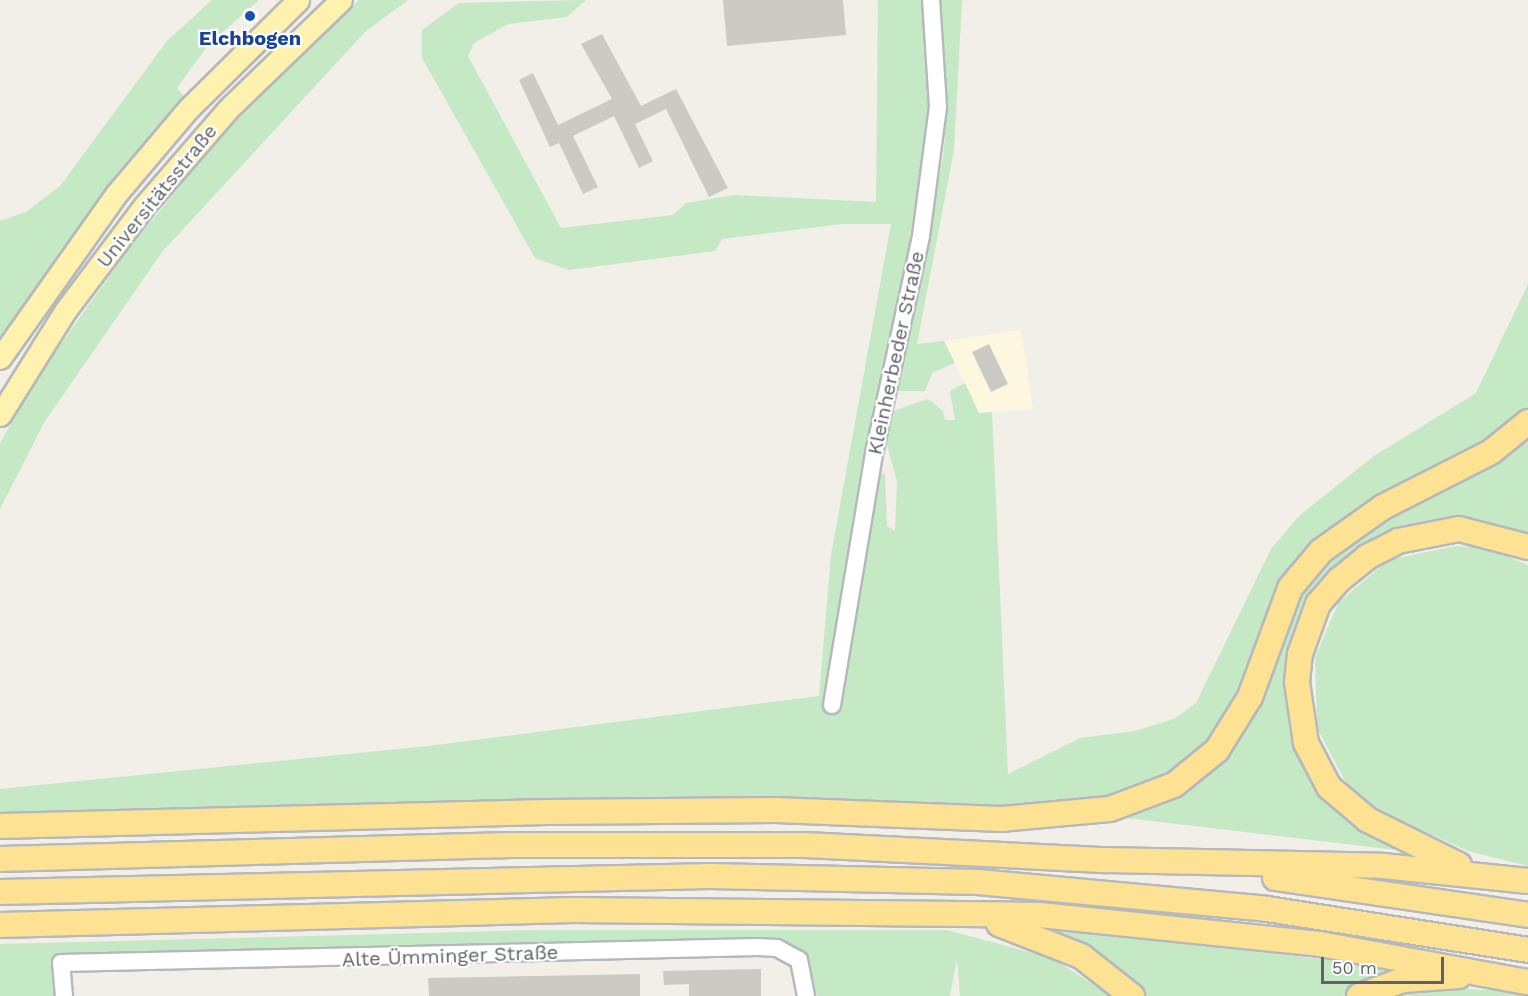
<!DOCTYPE html>
<meta charset="utf-8">
<style>
body{margin:0}
#map{position:relative;width:1528px;height:996px;overflow:hidden;background:#f1efe8;font-family:"Work Sans",sans-serif}
div>[style]{position:absolute}
.commercial>*{inset:0;background:#fef7e0}
.green>*{inset:0;background:#c5e8c5}
.building>*{inset:0;background:#cccac5}
.roads{filter:drop-shadow(2px 0 #b5b8bc) drop-shadow(-2px 0 #b5b8bc) drop-shadow(0 2px #b5b8bc) drop-shadow(0 -2px #b5b8bc)}
.minor>*{height:16px;margin:-8px;padding:0 8px;transform-origin:8px;border-radius:8px;background:#fff}
.major>*{height:21px;margin:-10.5px;padding:0 10.5px;transform-origin:10.5px;border-radius:10.5px;background:#fff2af}
.highway>*{height:24px;margin:-12px;padding:0 12px;transform-origin:12px;border-radius:12px;background:#fde293}
.dots>*{width:16px;height:16px;translate:-50% -50%;box-sizing:border-box;border:3px solid #fff;border-radius:50%}
span{translate:-50% -50%;white-space:nowrap;text-align:center;line-height:1.15;-webkit-text-stroke:4.5px #fff;paint-order:stroke}
.transit-label{font-size:20px;color:#164399;font-weight:700}
.street-label{font-size:20px;color:#5f6368}
.scale{position:absolute;left:1321px;top:957px;width:123px;height:27px;box-sizing:border-box;border:3px solid #5f6368;border-top:0;padding-left:8px;font-size:18px;line-height:21px;white-space:nowrap;color:#5f6368;-webkit-text-stroke:4px #fff;paint-order:stroke}
</style>
<div id="map">
<div class="commercial">
<div style="clip-path:polygon(1021px 330px,1033px 409px,979px 413px,944px 341px)"></div>
</div>
<div class="green">
<div style="clip-path:polygon(212px 0,259px 0,209px 44px,177px 88px,186px 99px,0 336px,0 221px,26px 212px,60px 186px,167px 41px)"></div>
<div style="clip-path:polygon(359px 0,408px 0,365px 32px,162px 252px,45px 421px,0 509px,0 443px,40px 373px,131px 246px,219px 138px)"></div>
<div style="clip-path:polygon(586px 0,567px 17px,508px 24px,474px 43px,468px 56px,561px 228px,673px 215px,686px 203px,735px 195px,876px 202px,878px 0,962px 0,954px 150px,917px 344px,944px 341px,955px 363px,932px 373px,925px 391px,898px 391px,943px 158px,947px 108px,931px 106px,906px 262px,872px 413px,867px 471px,885px 474px,887px 526px,895px 531px,897px 481px,886px 442px,893px 411px,928px 399px,943px 411px,945px 420px,955px 420px,950px 391px,965px 383px,979px 413px,992px 412px,1008px 774px,1080px 738px,1135px 731px,1174px 719px,1196px 703px,1271px 549px,1299px 516px,1374px 456px,1476px 393px,1528px 284px,1528px 407px,1496px 436px,1362px 506px,1325px 531px,1291px 569px,1271px 602px,1229px 714px,1183px 767px,1136px 792px,1049px 807px,912px 801px,564px 801px,0 816px,0 789px,428px 746px,819px 696px,831px 555px,891px 224px,842px 224px,722px 239px,715px 251px,569px 270px,535px 258px,422px 58px,422px 30px,459px 3px)"></div>
<div style="clip-path:polygon(1528px 435px,1528px 540px,1471px 524px,1343px 565px,1288px 683px,1296px 742px,1347px 817px,1396px 850px,1118px 817px,1183px 791px,1312px 575px,1359px 532px)"></div>
<div style="clip-path:polygon(1455px 546px,1488px 548px,1528px 565px,1528px 866px,1468px 851px,1379px 811px,1345px 781px,1317px 728px,1315px 657px,1339px 602px,1388px 560px)"></div>
<div style="clip-path:polygon(541px 930px,947px 930px,1052px 958px,1111px 996px,960px 996px,957px 959px,950px 996px,817px 996px,806px 953px,790px 944px,753px 939px,52px 955px,58px 996px,0 996px,0 944px)"></div>
<div style="clip-path:polygon(1057px 930px,1280px 954px,1403px 970px,1343px 996px,1146px 996px)"></div>
<div style="clip-path:polygon(1449px 988px,1509px 991px,1528px 996px,1396px 996px)"></div>
</div>
<div class="building">
<div style="clip-path:polygon(723px 0,843px 0,846px 35px,727px 46px)"></div>
<div style="clip-path:polygon(602px 34px,641px 106px,676px 89px,728px 188px,709px 197px,666px 109px,635px 124px,653px 161px,639px 168px,614px 116px,573px 136px,598px 187px,583px 194px,559px 143px,550px 147px,519px 80px,533px 73px,558px 125px,612px 99px,581px 44px)"></div>
<div style="clip-path:polygon(989px 344px,1008px 384px,991px 392px,972px 352px)"></div>
<div style="clip-path:polygon(761px 969px,761px 996px,689px 996px,689px 984px,664px 985px,663px 971px)"></div>
<div style="clip-path:polygon(640px 974px,640px 996px,429px 996px,428px 978px)"></div>
</div>
<div class="roads">
<div class="minor">
<div style="left:832px;top:705px;width:260px;rotate:-80.5deg"></div>
<div style="left:875px;top:449px;width:218px;rotate:-77.8deg"></div>
<div style="left:921px;top:236px;width:130px;rotate:-82.5deg"></div>
<div style="left:938px;top:107px;width:107px;rotate:-93.7deg"></div>
<div style="left:64px;top:996px;width:33px;rotate:-95deg"></div>
<div style="left:61px;top:963px;width:697px;rotate:-1.32deg"></div>
<div style="left:758px;top:947px;width:19px;rotate:3deg"></div>
<div style="left:777px;top:948px;width:25px;rotate:29deg"></div>
<div style="left:799px;top:960px;width:37px;rotate:79deg"></div>
</div>
<div class="major">
<div style="left:0;top:358px;width:202px;rotate:-54.7deg"></div>
<div style="left:117px;top:193px;width:110px;rotate:-49.8deg"></div>
<div style="left:188px;top:109px;width:155px;rotate:-44.7deg"></div>
<div style="left:0;top:415px;width:123px;rotate:-58deg"></div>
<div style="left:65px;top:311px;width:131px;rotate:-53deg"></div>
<div style="left:144px;top:206px;width:128px;rotate:-49.1deg"></div>
<div style="left:228px;top:109px;width:157px;rotate:-44deg"></div>
</div>
<div class="highway">
<div style="left:0;top:826px;width:547px;rotate:-1.47deg"></div>
<div style="left:547px;top:812px;width:229px;rotate:-0.5deg"></div>
<div style="left:776px;top:810px;width:226px;rotate:2.3deg"></div>
<div style="left:1002px;top:819px;width:108px;rotate:-5.3deg"></div>
<div style="left:1110px;top:809px;width:68px;rotate:-20.6deg"></div>
<div style="left:1174px;top:785px;width:55px;rotate:-39.1deg"></div>
<div style="left:1217px;top:750px;width:62px;rotate:-58.1deg"></div>
<div style="left:1250px;top:697px;width:116px;rotate:-69.8deg"></div>
<div style="left:1290px;top:588px;width:48px;rotate:-50deg"></div>
<div style="left:1321px;top:551px;width:76px;rotate:-35.4deg"></div>
<div style="left:1383px;top:507px;width:121px;rotate:-27deg"></div>
<div style="left:1491px;top:452px;width:48px;rotate:-39deg"></div>
<div style="left:0;top:859px;width:511px;rotate:-1.57deg"></div>
<div style="left:511px;top:845px;width:294px"></div>
<div style="left:805px;top:845px;width:301px;rotate:2.9deg"></div>
<div style="left:1106px;top:860px;width:277px;rotate:1.2deg"></div>
<div style="left:1383px;top:866px;width:146px;rotate:5.9deg"></div>
<div style="left:1459px;top:865px;width:102px;rotate:-153.7deg"></div>
<div style="left:1368px;top:820px;width:51px;rotate:-139.8deg"></div>
<div style="left:1329px;top:787px;width:50px;rotate:-117.6deg"></div>
<div style="left:1306px;top:743px;width:62px;rotate:-98.4deg"></div>
<div style="left:1297px;top:682px;width:28px;rotate:-84deg"></div>
<div style="left:1300px;top:654px;width:53px;rotate:-70.2deg"></div>
<div style="left:1318px;top:604px;width:32px;rotate:-49deg"></div>
<div style="left:1339px;top:580px;width:36px;rotate:-39deg"></div>
<div style="left:1367px;top:557px;width:35px;rotate:-27deg"></div>
<div style="left:1398px;top:541px;width:62px;rotate:-11.1deg"></div>
<div style="left:1459px;top:529px;width:71px;rotate:14.6deg"></div>
<div style="left:1275px;top:878px;width:256px;rotate:8.3deg"></div>
<div style="left:0;top:892px;width:710px;rotate:-1.29deg"></div>
<div style="left:710px;top:876px;width:268px;rotate:1.3deg"></div>
<div style="left:978px;top:882px;width:290px;rotate:5.3deg"></div>
<div style="left:1267px;top:909px;width:264px;rotate:8.9deg"></div>
<div style="left:999px;top:924px;width:88px;rotate:21.3deg"></div>
<div style="left:1081px;top:956px;width:65px;rotate:38.1deg"></div>
<div style="left:0;top:925px;width:573px;rotate:-1.5deg"></div>
<div style="left:573px;top:910px;width:467px;rotate:0.6deg"></div>
<div style="left:1040px;top:915px;width:281px;rotate:5.9deg"></div>
<div style="left:1320px;top:944px;width:211px;rotate:10.4deg"></div>
<div style="left:1359px;top:996px;width:47px;rotate:-20deg"></div>
<div style="left:1403px;top:980px;width:56px;rotate:-4.1deg"></div>
</div>
</div>
<div class="dots">
<div style="left:250px;top:16px;background:#1a4fb4"></div>
</div>
<div class="transit-label">
<span style="left:250px;top:38px">Elchbogen</span>
</div>
<div class="street-label">
<span style="left:157px;top:196px;rotate:-51deg">Universitätsstraße</span>
<span style="left:896px;top:353px;rotate:-78deg">Kleinherbeder Straße</span>
<span style="left:450px;top:956px;rotate:-2deg">Alte Ümminger Straße</span>
</div>
<div class="scale">50 m</div>
</div>
